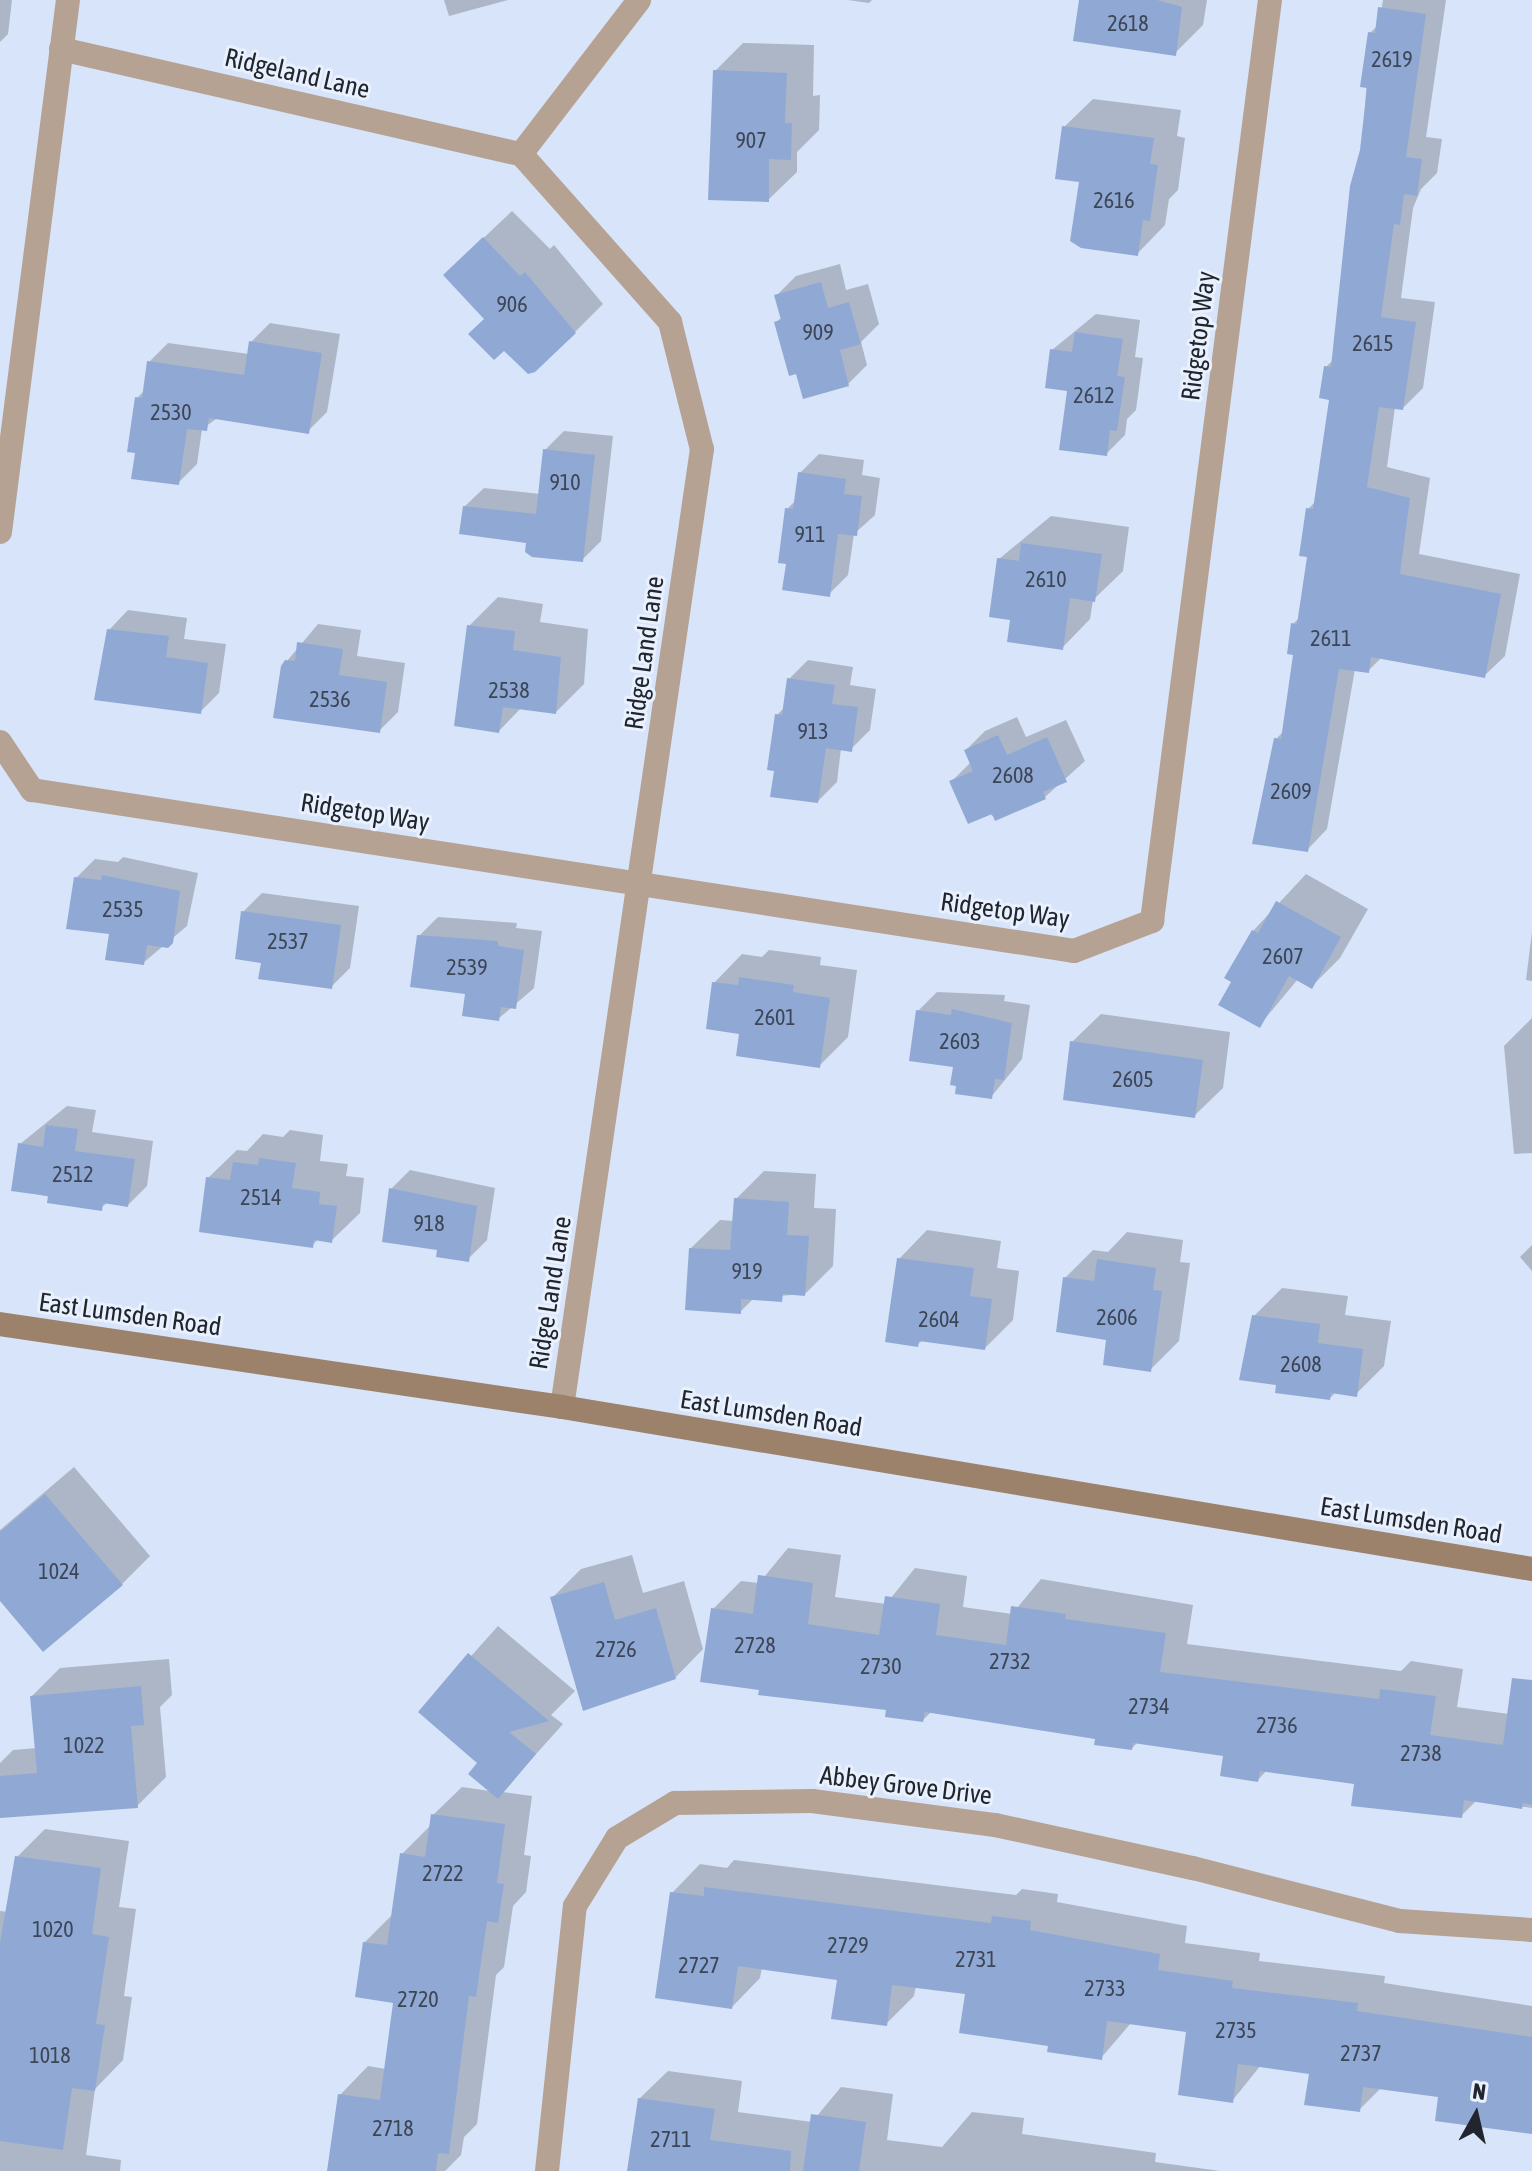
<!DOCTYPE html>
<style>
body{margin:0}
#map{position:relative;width:1532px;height:2171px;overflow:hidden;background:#d7e4f9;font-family:"Asap Condensed",sans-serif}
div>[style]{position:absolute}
.shadow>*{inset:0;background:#0003}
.building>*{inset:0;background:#90a9d4}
.street>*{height:24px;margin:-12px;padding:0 12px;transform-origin:12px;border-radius:12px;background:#b5a292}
.secondary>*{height:24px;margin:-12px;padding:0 12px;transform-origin:12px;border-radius:12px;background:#9d826b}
span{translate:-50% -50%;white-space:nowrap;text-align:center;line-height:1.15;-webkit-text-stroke:6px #e9f1fe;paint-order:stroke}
.number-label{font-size:22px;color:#3d4657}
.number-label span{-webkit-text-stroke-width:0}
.street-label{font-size:26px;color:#21252d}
.north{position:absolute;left:1436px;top:2075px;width:80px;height:80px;-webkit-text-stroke:6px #e9f1fe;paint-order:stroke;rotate:8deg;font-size:22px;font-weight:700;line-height:32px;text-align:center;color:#21252d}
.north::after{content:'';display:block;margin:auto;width:28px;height:36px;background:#21252d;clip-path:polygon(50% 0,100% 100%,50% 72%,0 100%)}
</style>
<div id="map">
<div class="shadow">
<div style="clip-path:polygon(0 0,12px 0,8px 34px,0 42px)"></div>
<div style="clip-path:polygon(444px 0,508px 0,449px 16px)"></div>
<div style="clip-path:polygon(848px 0,872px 0,869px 3px)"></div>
<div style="clip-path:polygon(1081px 0,1207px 0,1203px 25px,1175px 53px)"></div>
<div style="clip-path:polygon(1383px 0,1446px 0,1426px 137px,1442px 139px,1437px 173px,1421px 189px,1413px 208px,1401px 298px,1435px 302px,1423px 388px,1403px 408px,1395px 407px,1387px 467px,1430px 478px,1419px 554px,1520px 574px,1505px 656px,1484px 676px,1382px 657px,1368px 671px,1355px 669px,1327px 829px,1307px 850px,1276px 739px,1284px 731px,1295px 653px,1293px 624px,1300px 617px,1309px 556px,1308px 509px,1316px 501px,1331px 398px,1326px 367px,1334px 359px,1362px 151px,1370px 33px,1379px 24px)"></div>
<div style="clip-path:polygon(743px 43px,814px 45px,813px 96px,820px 95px,819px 130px,797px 152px,797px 172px,768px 200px,715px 71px)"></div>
<div style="clip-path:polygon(1093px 99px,1181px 110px,1177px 136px,1185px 138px,1178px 190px,1169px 199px,1165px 225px,1137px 254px,1081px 180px,1064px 127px)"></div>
<div style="clip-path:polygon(512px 211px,550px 249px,554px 245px,603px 304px,575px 332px,487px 318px,474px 247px)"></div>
<div style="clip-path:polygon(840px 264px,846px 290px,868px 284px,879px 324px,861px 342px,867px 365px,848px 384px,797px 372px,776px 322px,782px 317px,777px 295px,796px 276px)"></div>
<div style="clip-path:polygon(1096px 314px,1140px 320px,1135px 357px,1143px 358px,1136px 410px,1127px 419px,1125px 435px,1106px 454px,1052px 350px)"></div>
<div style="clip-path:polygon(270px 323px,340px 334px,327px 412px,308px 431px,219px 417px,202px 429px,197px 464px,178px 483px,137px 451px,137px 398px,146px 389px,149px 362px,168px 343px,249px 354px,251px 342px)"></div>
<div style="clip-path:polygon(564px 431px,613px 436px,601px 541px,582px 560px,528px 541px,464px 507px,484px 488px,540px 494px,545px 450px)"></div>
<div style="clip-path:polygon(819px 454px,864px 460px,862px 475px,880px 478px,875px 515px,854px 534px,848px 575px,829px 594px,788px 562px,787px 509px,796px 500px,800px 473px)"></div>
<div style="clip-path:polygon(1051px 516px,1129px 527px,1123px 571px,1093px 600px,1090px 619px,1062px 648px,1013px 618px,999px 559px)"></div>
<div style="clip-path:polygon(498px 597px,543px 604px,540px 622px,588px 629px,584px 684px,556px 712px,522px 707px,499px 731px,469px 626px)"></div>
<div style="clip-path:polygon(128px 610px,187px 618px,184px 639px,226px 644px,219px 693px,200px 712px,109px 630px)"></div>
<div style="clip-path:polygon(318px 624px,361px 630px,357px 656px,405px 663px,398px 712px,379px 731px,287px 661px)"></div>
<div style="clip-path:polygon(808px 660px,853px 667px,850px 685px,876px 689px,870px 730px,851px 749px,841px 748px,837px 782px,818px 801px,776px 769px,777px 715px,785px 707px,789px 679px)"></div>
<div style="clip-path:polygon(1017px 717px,1026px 737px,1066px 720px,1085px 761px,1045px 797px,996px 819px,952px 781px,971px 762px,966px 750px,985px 731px)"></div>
<div style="clip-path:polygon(123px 857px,198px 873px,187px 926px,143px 963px,111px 932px,76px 878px,95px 859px,118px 862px)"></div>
<div style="clip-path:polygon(1306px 874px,1368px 909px,1340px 958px,1311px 987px,1298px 979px,1259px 1026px,1233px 981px,1253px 931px)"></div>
<div style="clip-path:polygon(262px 893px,359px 906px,350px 968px,331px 987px,263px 961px,243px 912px)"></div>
<div style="clip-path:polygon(438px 917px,517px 923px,516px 928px,542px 931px,534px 988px,498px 1019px,419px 936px)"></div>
<div style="clip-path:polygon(1532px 932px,1532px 981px,1526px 980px)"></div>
<div style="clip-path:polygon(769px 950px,821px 957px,820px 965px,857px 970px,848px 1037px,819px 1066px,741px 1032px,714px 983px,742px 954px,762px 957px)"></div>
<div style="clip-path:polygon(937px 992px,1005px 995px,1004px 1001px,1030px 1005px,1022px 1059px,991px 1097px,955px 1066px,918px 1011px)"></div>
<div style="clip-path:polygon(1101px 1014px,1230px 1032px,1223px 1088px,1194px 1116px,1072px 1042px)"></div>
<div style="clip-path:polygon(1532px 1018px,1532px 1153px,1514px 1154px,1504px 1046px)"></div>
<div style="clip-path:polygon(67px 1106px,96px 1110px,92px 1132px,153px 1141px,147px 1186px,128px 1205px,108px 1202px,101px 1208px,13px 1189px,20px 1144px)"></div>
<div style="clip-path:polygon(290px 1130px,323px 1135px,320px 1161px,348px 1164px,346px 1176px,364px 1178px,360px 1213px,331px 1241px,318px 1239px,312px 1246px,208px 1178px,237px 1150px,247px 1151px,263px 1134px,283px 1137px)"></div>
<div style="clip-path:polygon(410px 1170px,495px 1188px,487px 1240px,468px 1259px,439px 1248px,391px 1189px)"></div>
<div style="clip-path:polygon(764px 1171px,816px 1174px,814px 1208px,836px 1209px,833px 1266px,805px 1294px,754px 1298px,740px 1312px,691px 1248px,720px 1220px,734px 1221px,736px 1199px)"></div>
<div style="clip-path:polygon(927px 1230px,1001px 1241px,997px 1268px,1019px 1271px,1013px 1320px,985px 1348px,923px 1340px,917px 1345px,899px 1259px)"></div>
<div style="clip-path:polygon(1127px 1232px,1183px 1240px,1180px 1262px,1190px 1263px,1179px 1341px,1150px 1370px,1109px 1338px,1065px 1278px,1093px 1250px,1108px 1252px)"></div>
<div style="clip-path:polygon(1532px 1245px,1532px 1271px,1520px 1257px)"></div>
<div style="clip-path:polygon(1282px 1288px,1348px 1296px,1345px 1315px,1391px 1321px,1384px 1366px,1356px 1394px,1336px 1392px,1330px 1398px,1278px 1384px,1254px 1316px)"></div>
<div style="clip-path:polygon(74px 1467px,150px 1556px,122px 1584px,0 1598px,0 1530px)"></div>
<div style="clip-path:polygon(788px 1548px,841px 1555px,835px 1597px,886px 1604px,915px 1568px,967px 1576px,963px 1607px,1012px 1614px,1041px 1579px,1193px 1605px,1187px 1644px,1401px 1671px,1411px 1661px,1463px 1669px,1457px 1707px,1509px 1714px,1532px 1686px,1532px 1808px,1477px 1800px,1461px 1816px,1357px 1783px,1267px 1770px,1258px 1780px,1225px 1754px,1138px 1742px,1132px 1748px,1097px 1737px,932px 1711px,923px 1720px,888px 1709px,761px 1688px,713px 1609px,741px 1581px,759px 1583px)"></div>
<div style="clip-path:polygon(632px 1555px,643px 1593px,684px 1581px,703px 1649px,675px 1678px,552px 1598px,581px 1569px)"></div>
<div style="clip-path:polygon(498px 1626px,575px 1691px,551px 1715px,563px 1724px,502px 1792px,532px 1796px,524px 1855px,531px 1856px,526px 1892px,513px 1906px,504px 1967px,496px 1975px,477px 2124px,464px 2137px,461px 2155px,445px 2171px,341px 2171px,340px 2095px,368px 2066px,386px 2069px,396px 2001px,364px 1943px,393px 1914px,402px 1854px,430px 1826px,433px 1815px,462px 1787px,490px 1791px,480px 1762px,421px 1712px)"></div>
<div style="clip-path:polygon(169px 1659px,172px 1695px,160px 1707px,166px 1777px,137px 1806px,0 1816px,0 1763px,13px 1750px,37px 1748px,32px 1696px,60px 1668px)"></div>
<div style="clip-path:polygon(45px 1829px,129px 1841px,119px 1907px,136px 1909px,124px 1996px,132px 1997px,123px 2060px,95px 2089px,86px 2155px,121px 2160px,120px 2171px,0 2171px,0 1911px,9px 1912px,17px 1857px)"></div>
<div style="clip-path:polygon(734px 1860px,1016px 1895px,1022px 1889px,1058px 1894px,1057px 1902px,1187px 1926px,1185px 1943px,1260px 1953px,1259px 1961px,1385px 1976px,1384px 1983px,1532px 2006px,1532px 2132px,1440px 2095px,1382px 2087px,1359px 2110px,1311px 2072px,1261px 2065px,1232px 2101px,1189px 2031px,1131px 2023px,1101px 2058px,1050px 2044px,967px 1993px,916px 1986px,914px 1996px,886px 2024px,839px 1978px,762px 1967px,760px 1978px,732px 2007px,672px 1893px,700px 1864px,727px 1868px)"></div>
<div style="clip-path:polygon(668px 2071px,742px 2081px,738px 2112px,812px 2122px,841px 2087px,893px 2094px,887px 2140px,942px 2147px,972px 2112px,1024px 2118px,1022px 2134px,1156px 2153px,1155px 2162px,1220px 2171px,629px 2171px,639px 2099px)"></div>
</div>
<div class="building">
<div style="clip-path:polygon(1079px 0,1157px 0,1182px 7px,1176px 56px,1073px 41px)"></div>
<div style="clip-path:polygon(1378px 7px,1426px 14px,1406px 157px,1422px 159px,1417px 196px,1404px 194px,1400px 225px,1394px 224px,1381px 317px,1416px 322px,1403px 410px,1379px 407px,1367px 487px,1410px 498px,1400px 574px,1501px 594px,1485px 678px,1371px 657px,1369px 673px,1339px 669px,1308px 852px,1252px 844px,1274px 738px,1281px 739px,1293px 655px,1287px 654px,1291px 623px,1297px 624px,1307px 557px,1299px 556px,1306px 508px,1313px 509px,1329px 400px,1319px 398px,1324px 366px,1331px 367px,1350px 186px,1360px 150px,1367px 88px,1360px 87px,1368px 32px,1375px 33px)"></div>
<div style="clip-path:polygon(713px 70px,787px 73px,785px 123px,792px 123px,791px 160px,769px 159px,769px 202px,708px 200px)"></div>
<div style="clip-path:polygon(1062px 126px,1154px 138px,1150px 164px,1158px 165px,1150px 221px,1143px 220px,1138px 256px,1081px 248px,1070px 241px,1079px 182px,1055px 179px)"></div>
<div style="clip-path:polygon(483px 237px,520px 276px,525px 272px,576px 333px,535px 372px,528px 374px,504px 351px,494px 360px,468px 334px,484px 319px,443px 275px)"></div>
<div style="clip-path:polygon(821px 282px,828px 308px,849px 302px,861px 344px,840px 350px,849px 386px,803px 399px,796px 374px,789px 376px,774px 322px,781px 320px,774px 295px)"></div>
<div style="clip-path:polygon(1075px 332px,1123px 339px,1117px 376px,1125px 377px,1117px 431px,1110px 430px,1107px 456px,1059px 450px,1067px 391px,1045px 388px,1050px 349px,1072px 352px)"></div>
<div style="clip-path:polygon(249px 341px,322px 353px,309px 434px,209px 418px,207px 431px,187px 429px,179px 485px,131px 479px,135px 453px,127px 452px,135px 397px,142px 398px,147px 361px,244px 375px)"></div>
<div style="clip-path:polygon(543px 449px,595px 455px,583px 562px,532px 557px,525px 552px,526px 543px,459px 534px,463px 506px,536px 514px)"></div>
<div style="clip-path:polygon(798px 472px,846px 479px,844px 494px,862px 496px,857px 536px,838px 534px,830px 597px,782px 590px,786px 564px,778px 563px,785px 508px,793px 509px)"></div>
<div style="clip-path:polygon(1021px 543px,1102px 554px,1095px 602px,1070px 598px,1063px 650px,1007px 642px,1010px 620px,989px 617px,997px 558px,1019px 561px)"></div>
<div style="clip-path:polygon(467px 625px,515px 631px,513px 650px,561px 657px,556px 714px,503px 707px,499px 733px,454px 726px)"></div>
<div style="clip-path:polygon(107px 629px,169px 636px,166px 657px,208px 663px,201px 714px,94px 700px)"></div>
<div style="clip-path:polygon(297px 642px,343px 649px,339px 675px,387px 682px,380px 733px,273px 718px,281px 666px,285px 660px,295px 661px)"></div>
<div style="clip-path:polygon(787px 678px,835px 685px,832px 704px,858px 707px,852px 752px,826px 748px,818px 803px,770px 797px,774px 771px,767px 770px,775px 714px,782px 715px)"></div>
<div style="clip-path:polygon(998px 735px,1007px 755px,1047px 737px,1067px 782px,1043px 792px,1046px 799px,995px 821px,992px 814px,968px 824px,949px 781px,973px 771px,964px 750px)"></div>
<div style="clip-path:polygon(102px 875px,180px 891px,173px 943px,168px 948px,147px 945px,144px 965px,105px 960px,109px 934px,66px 929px,74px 877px,101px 880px)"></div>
<div style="clip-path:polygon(1276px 901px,1341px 937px,1312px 989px,1289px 976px,1260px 1028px,1218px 1005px,1231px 982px,1224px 978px,1252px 930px,1258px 933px)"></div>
<div style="clip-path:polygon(241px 911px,341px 925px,332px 989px,258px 979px,261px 963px,235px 959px)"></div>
<div style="clip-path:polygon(417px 935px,498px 941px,498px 946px,524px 950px,516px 1009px,501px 1007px,499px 1021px,462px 1016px,465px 994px,410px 987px)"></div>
<div style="clip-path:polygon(739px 977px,794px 985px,793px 992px,830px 998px,820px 1068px,736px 1056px,739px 1034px,706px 1029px,712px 982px,738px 985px)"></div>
<div style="clip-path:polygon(952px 1009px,1012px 1023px,1004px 1080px,995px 1079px,992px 1099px,955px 1094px,956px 1086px,950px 1085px,953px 1067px,909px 1061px,916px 1010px,951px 1015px)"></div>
<div style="clip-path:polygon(1070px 1041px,1203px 1060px,1195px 1118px,1063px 1100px)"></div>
<div style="clip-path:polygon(46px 1125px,78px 1129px,75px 1151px,135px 1159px,128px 1207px,103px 1203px,102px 1211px,47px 1203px,48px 1196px,11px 1191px,18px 1143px,43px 1147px)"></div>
<div style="clip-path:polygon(259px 1158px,296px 1163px,292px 1188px,320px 1192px,319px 1204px,337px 1206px,332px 1243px,314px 1240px,313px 1248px,199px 1232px,206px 1177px,230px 1180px,233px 1162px,258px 1165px)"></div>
<div style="clip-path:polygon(389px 1188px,477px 1206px,469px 1262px,436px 1257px,437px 1250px,382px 1242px)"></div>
<div style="clip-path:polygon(734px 1198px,789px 1202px,787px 1235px,809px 1236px,805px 1296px,783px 1294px,782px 1302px,741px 1299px,741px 1314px,685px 1310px,689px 1248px,730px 1250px)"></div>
<div style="clip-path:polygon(897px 1258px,974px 1268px,970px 1296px,992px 1299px,985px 1350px,919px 1341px,918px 1347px,885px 1342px)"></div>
<div style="clip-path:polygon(1097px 1259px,1156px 1268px,1153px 1290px,1162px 1291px,1151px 1372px,1103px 1365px,1106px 1340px,1056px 1332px,1063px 1277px,1094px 1281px)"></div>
<div style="clip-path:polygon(1252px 1315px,1320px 1324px,1318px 1343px,1363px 1349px,1357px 1397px,1331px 1393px,1330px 1400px,1275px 1393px,1276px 1385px,1239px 1380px)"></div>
<div style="clip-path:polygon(45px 1494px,123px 1585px,43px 1652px,0 1601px,0 1532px)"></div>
<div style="clip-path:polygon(758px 1575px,813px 1583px,808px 1624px,879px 1635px,885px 1596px,940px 1604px,936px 1635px,1006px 1645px,1011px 1606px,1066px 1614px,1065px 1619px,1166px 1633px,1160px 1672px,1379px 1699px,1380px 1689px,1436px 1696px,1430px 1735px,1503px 1745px,1512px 1678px,1532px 1680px,1532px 1805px,1523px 1803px,1522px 1809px,1464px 1800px,1462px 1818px,1351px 1806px,1354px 1784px,1260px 1771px,1258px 1782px,1220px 1776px,1223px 1756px,1133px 1743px,1132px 1750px,1094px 1745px,1095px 1739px,925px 1712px,923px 1722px,885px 1717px,886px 1710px,758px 1695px,759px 1690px,700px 1682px,711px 1608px,753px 1614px)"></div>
<div style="clip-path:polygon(604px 1582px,615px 1620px,656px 1608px,676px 1679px,583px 1711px,550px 1597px)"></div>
<div style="clip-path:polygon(468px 1653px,549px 1721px,509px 1732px,536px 1754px,498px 1799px,468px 1774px,477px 1763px,418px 1712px)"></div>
<div style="clip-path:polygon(141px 1686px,144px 1725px,131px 1726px,138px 1808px,0 1818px,0 1776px,37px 1773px,30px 1696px)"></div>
<div style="clip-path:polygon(431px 1814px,505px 1824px,497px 1883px,504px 1884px,498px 1923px,487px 1921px,476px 1997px,469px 1996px,449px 2154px,438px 2153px,436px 2171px,327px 2171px,338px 2094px,380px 2100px,393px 2003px,355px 1997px,363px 1942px,387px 1945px,400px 1853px,425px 1857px)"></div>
<div style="clip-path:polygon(15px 1856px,101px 1868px,92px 1934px,109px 1937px,96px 2024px,105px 2025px,95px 2091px,72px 2088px,63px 2150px,0 2141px,0 1943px)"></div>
<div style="clip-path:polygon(704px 1887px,991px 1923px,992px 1916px,1031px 1921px,1030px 1930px,1160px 1954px,1158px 1970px,1233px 1981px,1232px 1988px,1358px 2003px,1357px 2011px,1532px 2037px,1532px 2134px,1435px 2121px,1438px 2097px,1363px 2087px,1360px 2112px,1304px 2105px,1309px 2074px,1238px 2064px,1233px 2103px,1178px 2095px,1186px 2032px,1107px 2021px,1102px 2060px,1047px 2052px,1048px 2046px,959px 2033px,965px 1994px,892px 1985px,887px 2026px,831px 2019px,837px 1980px,738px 1966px,732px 2009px,655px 1998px,670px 1892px,704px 1896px)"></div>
<div style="clip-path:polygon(638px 2098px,715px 2109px,710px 2140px,791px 2151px,790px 2171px,627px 2171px)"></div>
<div style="clip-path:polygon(811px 2114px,866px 2122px,859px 2171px,803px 2171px)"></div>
</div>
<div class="street">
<div style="left:61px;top:49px;width:472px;rotate:12.9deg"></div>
<div style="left:521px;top:154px;width:225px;rotate:48.4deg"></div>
<div style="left:670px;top:322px;width:131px;rotate:75.9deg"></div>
<div style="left:702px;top:449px;width:968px;rotate:98.31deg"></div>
<div style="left:521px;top:154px;width:194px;rotate:-52.5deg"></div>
<div style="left:0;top:532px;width:536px;rotate:-82.72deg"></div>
<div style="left:0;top:742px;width:58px;rotate:56.3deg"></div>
<div style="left:32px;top:790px;width:1054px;rotate:8.78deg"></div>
<div style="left:1074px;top:951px;width:84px;rotate:-21deg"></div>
<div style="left:1152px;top:921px;width:929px;rotate:-82.7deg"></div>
<div style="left:547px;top:2171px;width:266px;rotate:-84deg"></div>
<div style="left:575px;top:1906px;width:80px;rotate:-58.3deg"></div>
<div style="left:617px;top:1838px;width:68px;rotate:-31.1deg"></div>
<div style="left:675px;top:1803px;width:137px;rotate:-0.8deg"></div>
<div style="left:812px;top:1801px;width:185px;rotate:7.5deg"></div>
<div style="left:995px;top:1825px;width:203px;rotate:12.3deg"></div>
<div style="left:1193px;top:1868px;width:214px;rotate:14.4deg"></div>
<div style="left:1400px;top:1921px;width:132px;rotate:3.9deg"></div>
</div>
<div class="secondary">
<div style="left:0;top:1324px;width:568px;rotate:8.4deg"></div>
<div style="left:562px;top:1407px;width:983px;rotate:9.48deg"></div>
</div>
<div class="number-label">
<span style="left:1128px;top:24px">2618</span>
<span style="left:1392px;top:60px">2619</span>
<span style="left:751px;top:141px">907</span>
<span style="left:1114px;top:201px">2616</span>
<span style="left:512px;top:305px">906</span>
<span style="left:818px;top:333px">909</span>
<span style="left:1373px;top:344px">2615</span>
<span style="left:1094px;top:396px">2612</span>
<span style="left:171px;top:413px">2530</span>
<span style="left:565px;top:483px">910</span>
<span style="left:810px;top:535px">911</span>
<span style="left:1046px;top:580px">2610</span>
<span style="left:1331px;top:639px">2611</span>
<span style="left:509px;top:691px">2538</span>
<span style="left:330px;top:700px">2536</span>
<span style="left:813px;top:732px">913</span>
<span style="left:1013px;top:776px">2608</span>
<span style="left:1291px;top:792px">2609</span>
<span style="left:123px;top:910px">2535</span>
<span style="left:288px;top:942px">2537</span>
<span style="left:1283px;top:957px">2607</span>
<span style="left:467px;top:968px">2539</span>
<span style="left:775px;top:1018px">2601</span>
<span style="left:960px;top:1042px">2603</span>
<span style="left:1133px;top:1080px">2605</span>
<span style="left:73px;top:1175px">2512</span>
<span style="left:261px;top:1198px">2514</span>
<span style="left:429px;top:1224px">918</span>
<span style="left:747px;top:1272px">919</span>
<span style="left:1117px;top:1318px">2606</span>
<span style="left:939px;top:1320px">2604</span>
<span style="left:1301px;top:1365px">2608</span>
<span style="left:59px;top:1572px">1024</span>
<span style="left:755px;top:1646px">2728</span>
<span style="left:616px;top:1650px">2726</span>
<span style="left:1010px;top:1662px">2732</span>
<span style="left:881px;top:1667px">2730</span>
<span style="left:1149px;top:1707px">2734</span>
<span style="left:1277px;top:1726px">2736</span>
<span style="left:84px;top:1746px">1022</span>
<span style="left:1421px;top:1754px">2738</span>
<span style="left:443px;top:1874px">2722</span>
<span style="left:53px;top:1930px">1020</span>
<span style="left:848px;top:1946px">2729</span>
<span style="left:976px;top:1960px">2731</span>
<span style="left:699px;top:1966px">2727</span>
<span style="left:1105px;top:1989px">2733</span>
<span style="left:418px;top:2000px">2720</span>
<span style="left:1236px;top:2031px">2735</span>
<span style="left:1361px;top:2054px">2737</span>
<span style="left:50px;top:2056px">1018</span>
<span style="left:393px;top:2129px">2718</span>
<span style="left:671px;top:2140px">2711</span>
</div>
<div class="street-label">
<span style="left:297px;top:74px;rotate:13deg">Ridgeland Lane</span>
<span style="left:1199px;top:336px;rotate:-83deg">Ridgetop Way</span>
<span style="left:645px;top:653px;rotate:-82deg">Ridge Land Lane</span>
<span style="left:365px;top:813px;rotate:9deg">Ridgetop Way</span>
<span style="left:1005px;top:911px;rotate:8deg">Ridgetop Way</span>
<span style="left:551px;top:1293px;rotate:-81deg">Ridge Land Lane</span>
<span style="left:130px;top:1315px;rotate:8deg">East Lumsden Road</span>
<span style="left:771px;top:1414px;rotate:9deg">East Lumsden Road</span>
<span style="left:1411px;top:1521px;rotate:9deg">East Lumsden Road</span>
<span style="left:906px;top:1786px;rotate:7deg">Abbey Grove Drive</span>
</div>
<div class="north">N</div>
</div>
